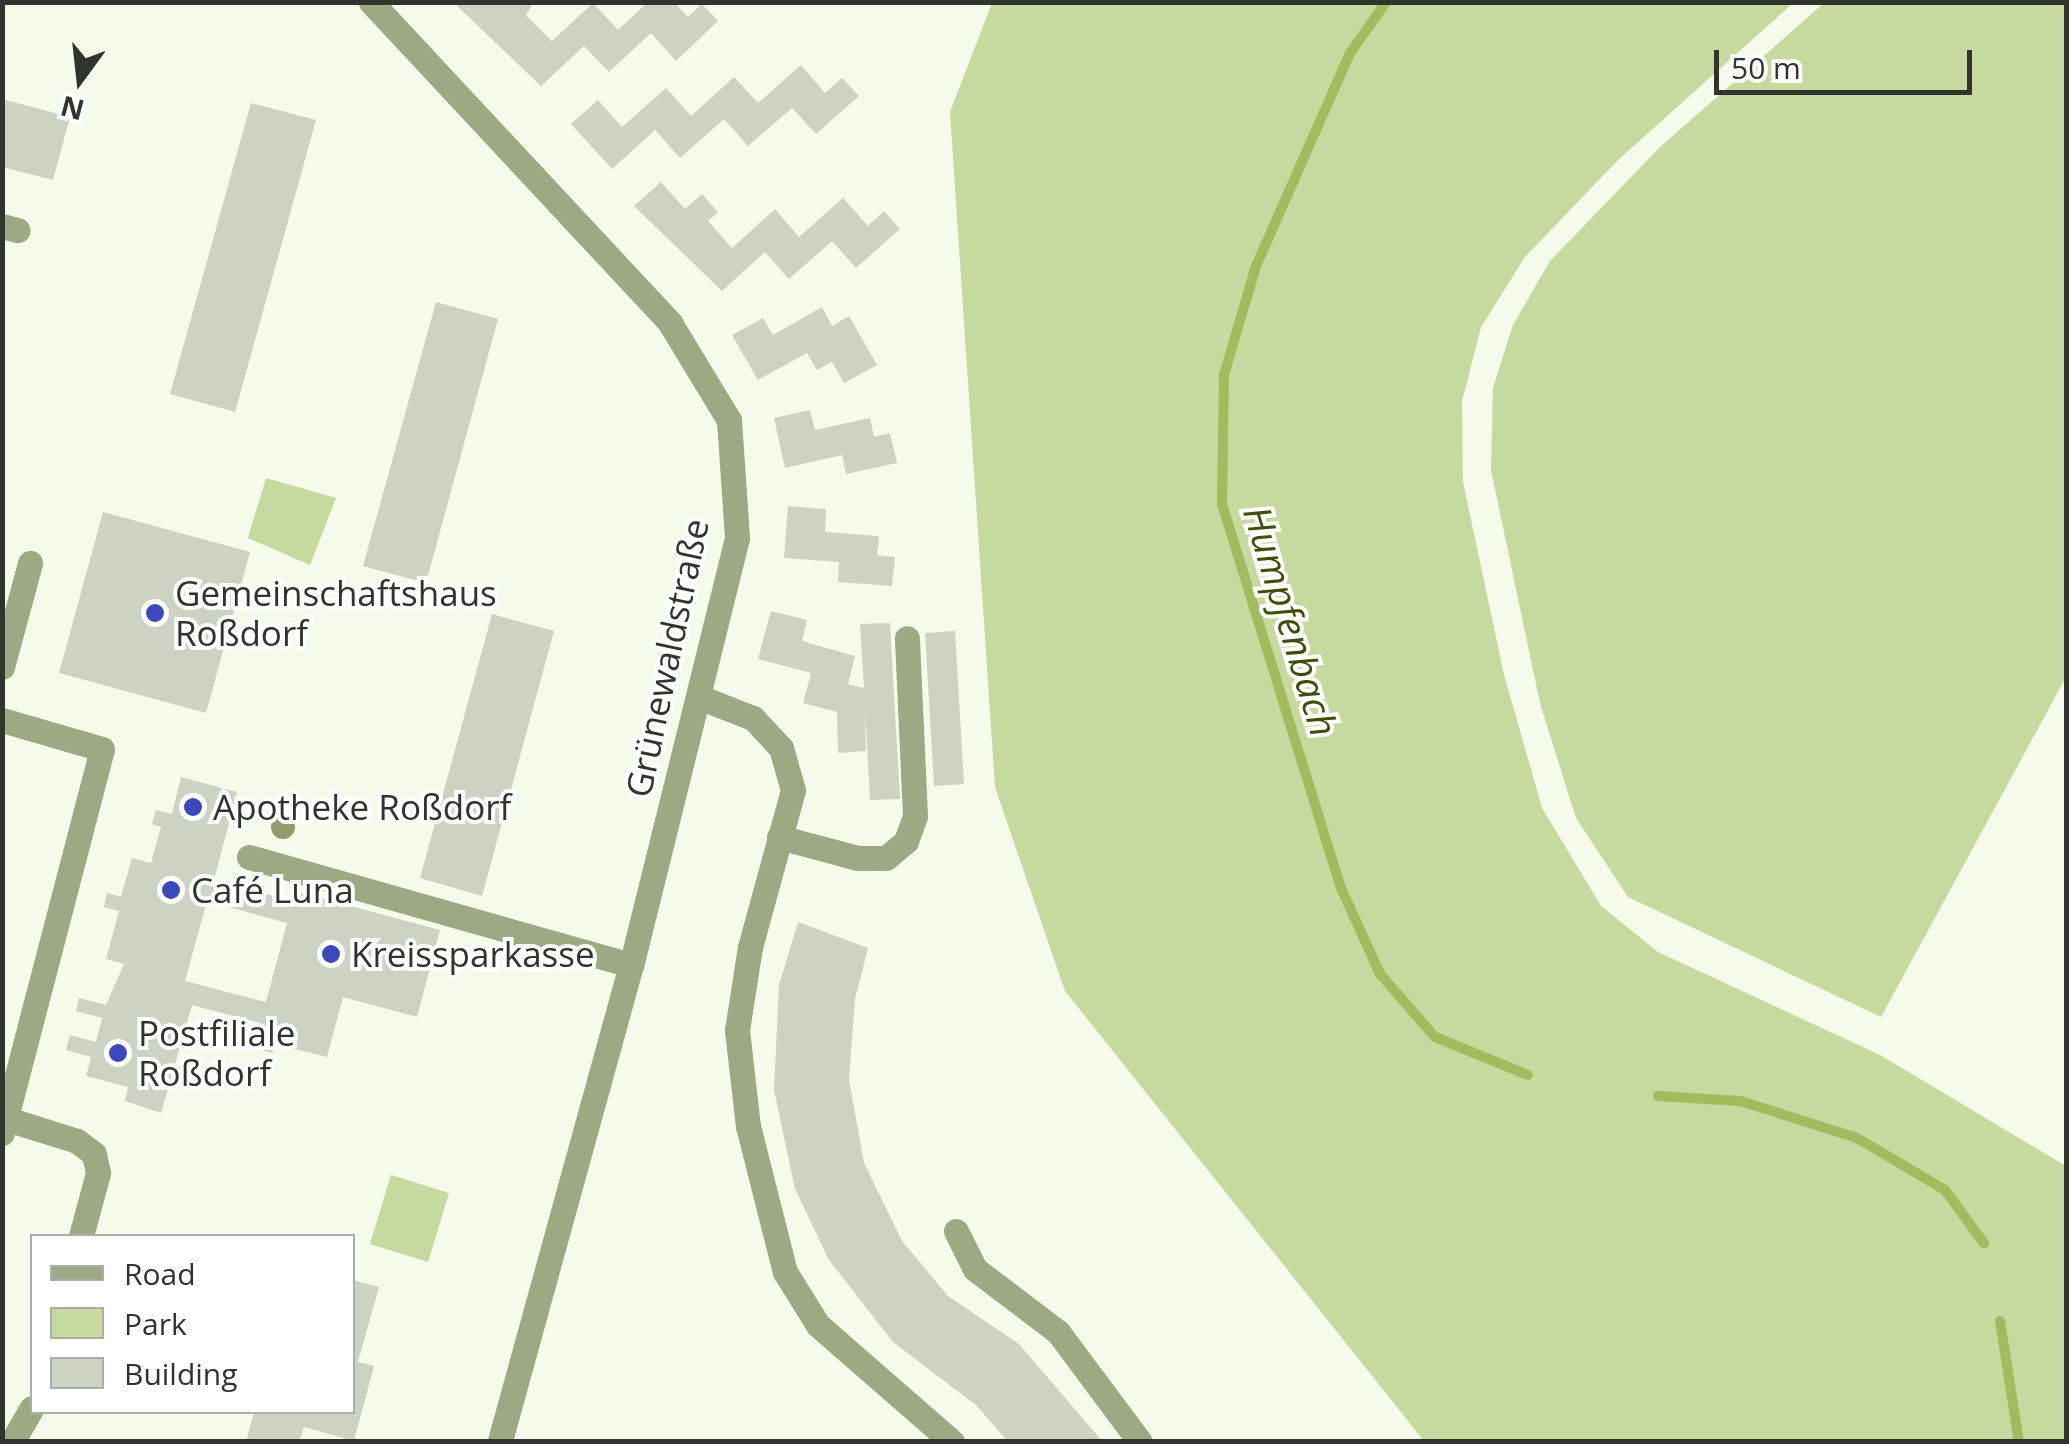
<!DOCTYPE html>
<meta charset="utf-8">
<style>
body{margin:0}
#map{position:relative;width:2069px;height:1444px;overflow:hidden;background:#f5fbea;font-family:"Open Sans",sans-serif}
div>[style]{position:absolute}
.green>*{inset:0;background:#c6d99e}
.stream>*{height:10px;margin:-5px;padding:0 5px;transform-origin:5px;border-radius:5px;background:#a0bc5e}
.building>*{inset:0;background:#cdd3c2}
.minor>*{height:25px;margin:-12.5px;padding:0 12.5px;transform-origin:12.5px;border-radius:12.5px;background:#9ca982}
.trees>*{width:24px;height:24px;margin:-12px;border-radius:50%;background:#909c6d}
.dots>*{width:28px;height:28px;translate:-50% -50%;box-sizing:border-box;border:5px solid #fff;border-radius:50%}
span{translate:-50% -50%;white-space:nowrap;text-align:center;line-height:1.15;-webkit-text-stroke:8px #fff;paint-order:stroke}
.poi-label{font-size:35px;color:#31332d}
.left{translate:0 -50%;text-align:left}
.street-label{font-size:35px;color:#31332d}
.water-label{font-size:38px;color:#3d4e06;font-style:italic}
.frame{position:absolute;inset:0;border:5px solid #31332d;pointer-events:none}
.legend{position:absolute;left:30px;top:1234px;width:325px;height:180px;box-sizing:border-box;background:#fff;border:2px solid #adadab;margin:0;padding:12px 18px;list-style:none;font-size:30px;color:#31332d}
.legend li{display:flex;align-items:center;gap:20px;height:50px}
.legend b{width:50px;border:2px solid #adadab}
.north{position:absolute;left:30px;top:30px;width:100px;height:100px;-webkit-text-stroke:8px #fff;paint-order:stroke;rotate:195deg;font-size:28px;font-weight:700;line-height:40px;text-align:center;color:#31332d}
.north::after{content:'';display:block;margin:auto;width:35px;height:45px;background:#31332d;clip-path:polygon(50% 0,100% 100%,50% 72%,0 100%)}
.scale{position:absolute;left:1714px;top:50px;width:258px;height:45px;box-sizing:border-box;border:5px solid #31332d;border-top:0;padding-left:12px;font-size:30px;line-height:35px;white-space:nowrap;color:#31332d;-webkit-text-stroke:8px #fff;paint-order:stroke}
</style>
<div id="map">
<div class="green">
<div style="clip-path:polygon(992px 3px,1793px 3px,1618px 160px,1525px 257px,1481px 327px,1462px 401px,1463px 482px,1504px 675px,1542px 808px,1601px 906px,1658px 952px,1880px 1055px,2066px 1166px,2066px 1441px,1424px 1441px,1065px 991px,995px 787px,950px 112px)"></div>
<div style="clip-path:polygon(1824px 3px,2066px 3px,2066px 677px,1881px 1017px,1628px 897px,1576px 818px,1540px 703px,1491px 470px,1493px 388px,1513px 325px,1550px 261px,1660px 147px)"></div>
<div style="clip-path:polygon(266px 478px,336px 498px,310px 565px,248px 538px)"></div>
<div style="clip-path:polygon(391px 1175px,449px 1193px,428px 1262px,370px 1244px)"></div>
</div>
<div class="stream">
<div style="left:1386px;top:2px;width:62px;rotate:125.2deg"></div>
<div style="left:1350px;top:53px;width:233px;rotate:113.8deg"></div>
<div style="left:1256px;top:266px;width:114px;rotate:106.4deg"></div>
<div style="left:1224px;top:375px;width:129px;rotate:90.9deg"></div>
<div style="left:1222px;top:504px;width:402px;rotate:72.8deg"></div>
<div style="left:1341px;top:888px;width:94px;rotate:65.6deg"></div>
<div style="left:1380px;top:974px;width:84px;rotate:48.9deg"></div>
<div style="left:1435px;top:1037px;width:100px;rotate:22.2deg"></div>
<div style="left:1658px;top:1096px;width:82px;rotate:3.5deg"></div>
<div style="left:1740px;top:1101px;width:123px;rotate:17.5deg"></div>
<div style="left:1857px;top:1138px;width:102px;rotate:30.6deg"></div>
<div style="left:1945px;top:1190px;width:66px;rotate:53.7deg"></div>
<div style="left:2000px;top:1321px;width:122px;rotate:81.1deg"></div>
</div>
<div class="building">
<div style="clip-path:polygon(453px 2px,534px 2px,526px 15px,552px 41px,593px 3px,618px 30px,648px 2px,674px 2px,688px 17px,702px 4px,718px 21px,676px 61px,651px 33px,609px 72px,584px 46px,541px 86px)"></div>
<div style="clip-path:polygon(801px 65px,825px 93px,842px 78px,859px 96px,816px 134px,792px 108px,748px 146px,724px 119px,680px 158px,655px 130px,612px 169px,571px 124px,598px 100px,622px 127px,666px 88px,691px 116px,734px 77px,758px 103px)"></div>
<div style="clip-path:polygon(2px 99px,70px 117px,53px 180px,2px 167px)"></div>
<div style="clip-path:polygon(251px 103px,316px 120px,235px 412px,170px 394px)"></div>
<div style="clip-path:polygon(661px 182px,685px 209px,702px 194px,718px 212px,708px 221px,732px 248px,775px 209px,799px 237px,843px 198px,868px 226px,884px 211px,900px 229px,856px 268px,832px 241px,789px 279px,765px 252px,722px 291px,634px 206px)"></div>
<div style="clip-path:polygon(436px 302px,498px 319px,426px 583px,363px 566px)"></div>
<div style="clip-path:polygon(822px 307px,832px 326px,849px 316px,877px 365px,844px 383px,832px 362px,817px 370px,807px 353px,758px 380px,732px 335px,763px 318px,773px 335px)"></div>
<div style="clip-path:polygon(810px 410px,815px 430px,870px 418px,874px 437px,890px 433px,897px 463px,846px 474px,842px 455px,785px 468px,774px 418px)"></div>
<div style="clip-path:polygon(788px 506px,826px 509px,825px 532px,879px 536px,877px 555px,895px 557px,892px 586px,838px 582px,839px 562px,784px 558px)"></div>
<div style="clip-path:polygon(103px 512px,250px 552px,206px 713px,59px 673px)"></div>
<div style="clip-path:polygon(771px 611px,807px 620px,802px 641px,855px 656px,848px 684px,864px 688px,860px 624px,890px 623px,900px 799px,870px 800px,865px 706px,866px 751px,838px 753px,837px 712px,803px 703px,811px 673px,758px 659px)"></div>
<div style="clip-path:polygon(492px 614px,554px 631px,482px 896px,420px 878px)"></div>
<div style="clip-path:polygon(955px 631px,964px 784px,934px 786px,925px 633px)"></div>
<div style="clip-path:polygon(evenodd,181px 777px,237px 792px,214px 880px,292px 901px,295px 891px,440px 930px,417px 1017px,343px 997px,327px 1057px,275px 1044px,272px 1053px,254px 1048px,260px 1023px,192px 1005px,161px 1113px,125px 1101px,128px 1087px,86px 1076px,91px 1057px,66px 1050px,70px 1035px,96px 1042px,102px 1018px,76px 1011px,79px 998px,106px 1005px,124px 964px,106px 959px,119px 911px,104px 907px,107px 893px,121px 897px,132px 858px,151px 863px,161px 827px,152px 824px,156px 810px,172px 814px,181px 777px,207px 901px,287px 923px,266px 1002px,185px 981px,207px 901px)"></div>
<div style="clip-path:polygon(798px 922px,868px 948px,855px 999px,849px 1080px,864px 1163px,902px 1241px,948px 1296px,1019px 1344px,1103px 1442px,1008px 1442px,976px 1405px,893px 1342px,829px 1260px,795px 1189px,774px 1090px,779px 985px)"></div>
<div style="clip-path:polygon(352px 1280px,379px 1287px,358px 1362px,374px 1366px,354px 1441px,304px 1427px,299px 1442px,246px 1442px,254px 1412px,352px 1412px)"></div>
</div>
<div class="minor">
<div style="left:371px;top:2px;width:439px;rotate:47deg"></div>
<div style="left:670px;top:323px;width:114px;rotate:58.7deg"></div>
<div style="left:729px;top:420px;width:118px;rotate:86.1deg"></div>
<div style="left:737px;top:538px;width:440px;rotate:103.9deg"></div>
<div style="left:631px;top:965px;width:495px;rotate:105.4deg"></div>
<div style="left:2px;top:226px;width:16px;rotate:15deg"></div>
<div style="left:2px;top:667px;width:108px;rotate:-74.9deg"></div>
<div style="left:699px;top:697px;width:58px;rotate:21.3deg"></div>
<div style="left:753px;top:718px;width:41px;rotate:47deg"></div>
<div style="left:781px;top:748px;width:44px;rotate:74.1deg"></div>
<div style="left:793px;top:790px;width:163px;rotate:105.3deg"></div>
<div style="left:750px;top:947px;width:84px;rotate:98.9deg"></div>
<div style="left:737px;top:1030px;width:97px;rotate:83.5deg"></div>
<div style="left:748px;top:1126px;width:151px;rotate:75.8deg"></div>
<div style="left:785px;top:1272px;width:62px;rotate:58.1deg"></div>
<div style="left:818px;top:1325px;width:178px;rotate:41.1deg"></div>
<div style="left:2px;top:720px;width:104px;rotate:16.2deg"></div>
<div style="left:102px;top:749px;width:397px;rotate:104.6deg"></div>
<div style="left:779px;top:837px;width:82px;rotate:14.9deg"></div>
<div style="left:858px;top:858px;width:28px"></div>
<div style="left:886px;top:858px;width:26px;rotate:-40deg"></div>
<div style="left:906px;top:841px;width:27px;rotate:-70deg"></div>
<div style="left:915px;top:816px;width:178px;rotate:-92.6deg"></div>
<div style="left:249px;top:857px;width:397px;rotate:15.8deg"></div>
<div style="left:7px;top:1119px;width:73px;rotate:17.4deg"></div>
<div style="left:77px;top:1141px;width:21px;rotate:37deg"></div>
<div style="left:94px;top:1154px;width:19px;rotate:78deg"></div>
<div style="left:98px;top:1173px;width:65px;rotate:105.1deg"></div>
<div style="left:956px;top:1231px;width:42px;rotate:63.4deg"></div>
<div style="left:975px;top:1269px;width:104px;rotate:37.2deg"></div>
<div style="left:1058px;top:1332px;width:137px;rotate:53.3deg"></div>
<div style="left:12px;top:1442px;width:39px;rotate:-60deg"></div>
</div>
<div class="trees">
<div style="left:283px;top:827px"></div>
</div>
<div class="dots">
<div style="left:155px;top:613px;background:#3c48bb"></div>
<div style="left:193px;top:807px;background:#3c48bb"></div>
<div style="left:171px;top:890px;background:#3c48bb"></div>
<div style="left:331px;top:954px;background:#3c48bb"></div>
<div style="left:118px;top:1053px;background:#3c48bb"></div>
</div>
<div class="poi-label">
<span class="left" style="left:175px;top:613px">Gemeinschaftshaus<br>Roßdorf</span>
<span class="left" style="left:213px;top:807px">Apotheke Roßdorf</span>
<span class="left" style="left:191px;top:890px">Café Luna</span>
<span class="left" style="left:351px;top:954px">Kreissparkasse</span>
<span class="left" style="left:138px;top:1053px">Postfiliale<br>Roßdorf</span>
</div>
<div class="street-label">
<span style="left:667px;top:658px;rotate:-78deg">Grünewaldstraße</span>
</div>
<div class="water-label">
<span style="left:1291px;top:621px;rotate:73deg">Humpfenbach</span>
</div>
<div class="frame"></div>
<ul class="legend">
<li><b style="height:12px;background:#9ca982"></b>Road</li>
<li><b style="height:28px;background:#c6d99e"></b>Park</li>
<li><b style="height:28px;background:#cdd3c2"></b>Building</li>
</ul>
<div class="north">N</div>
<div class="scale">50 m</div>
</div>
